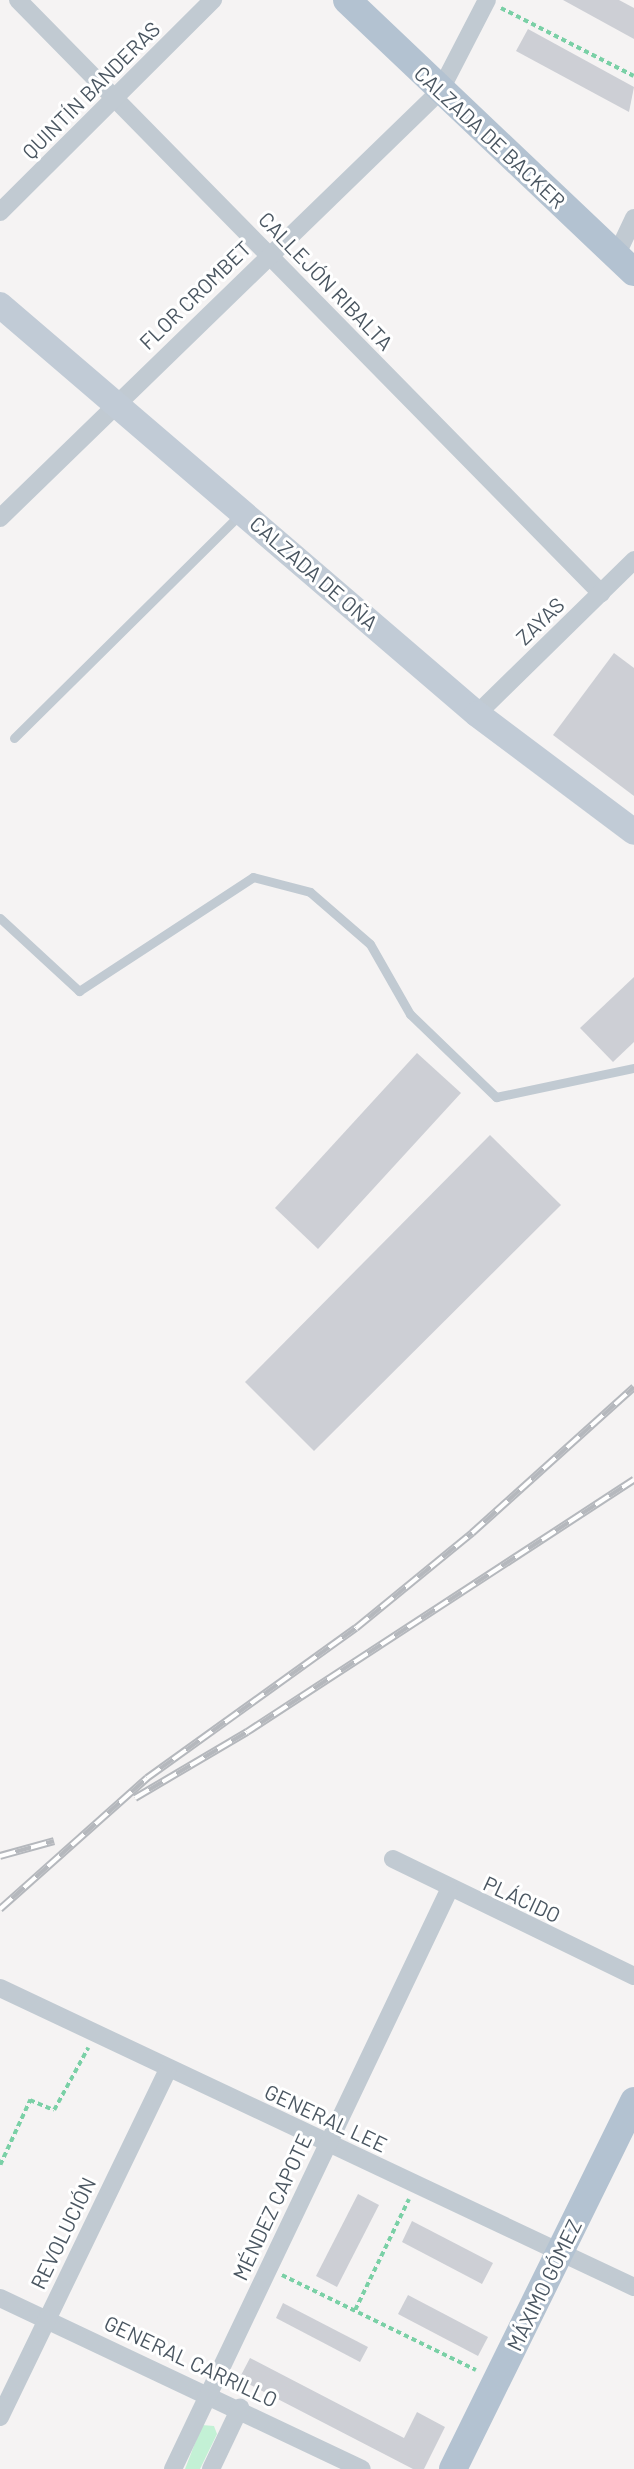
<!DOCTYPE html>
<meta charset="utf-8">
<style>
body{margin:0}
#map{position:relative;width:634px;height:2469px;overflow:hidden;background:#f5f3f3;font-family:Barlow,sans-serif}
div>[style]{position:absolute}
.green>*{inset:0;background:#c3f1d5}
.building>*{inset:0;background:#cdcfd5}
.path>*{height:3.5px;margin-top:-1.75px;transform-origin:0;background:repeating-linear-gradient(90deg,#7ad0a6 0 5px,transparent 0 8.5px)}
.lane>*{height:9px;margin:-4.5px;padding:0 4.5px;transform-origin:4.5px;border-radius:4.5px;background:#c1cad2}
.street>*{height:18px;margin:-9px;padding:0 9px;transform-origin:9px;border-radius:9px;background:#c1cad2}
.secondary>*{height:26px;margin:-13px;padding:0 13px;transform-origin:13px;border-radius:13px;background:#c1cbd6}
.primary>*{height:28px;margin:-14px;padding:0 14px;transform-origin:14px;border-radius:14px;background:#b3c2d1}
.rail>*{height:8px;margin-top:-4px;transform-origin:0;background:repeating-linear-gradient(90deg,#fff 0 16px,#b5b8bd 0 32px);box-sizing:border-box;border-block:2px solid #b5b8bd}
span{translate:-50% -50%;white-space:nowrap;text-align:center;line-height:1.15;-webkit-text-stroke:6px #fff;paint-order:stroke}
.street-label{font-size:21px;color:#4a5661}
</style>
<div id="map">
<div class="green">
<div style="clip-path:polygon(202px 2425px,214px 2426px,217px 2434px,200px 2469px,185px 2469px)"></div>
</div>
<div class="building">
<div style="clip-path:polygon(563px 0,619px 0,634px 8px,634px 39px)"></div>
<div style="clip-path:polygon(528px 29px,634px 87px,629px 112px,516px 51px)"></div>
<div style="clip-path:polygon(614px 653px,634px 668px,634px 796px,553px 735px)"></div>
<div style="clip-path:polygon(634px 977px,634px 1042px,613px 1062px,580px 1028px)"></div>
<div style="clip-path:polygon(417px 1053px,461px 1093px,318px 1249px,275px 1208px)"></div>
<div style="clip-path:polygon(490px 1135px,561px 1205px,314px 1451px,245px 1382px)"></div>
<div style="clip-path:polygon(358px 2194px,379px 2205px,337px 2287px,316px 2276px)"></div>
<div style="clip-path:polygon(412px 2221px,493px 2263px,482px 2284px,402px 2242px)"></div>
<div style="clip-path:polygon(408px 2295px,488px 2337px,478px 2356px,398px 2314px)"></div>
<div style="clip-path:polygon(283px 2303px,368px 2347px,360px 2362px,276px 2318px)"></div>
<div style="clip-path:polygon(250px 2358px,404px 2438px,417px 2412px,445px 2427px,424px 2469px,413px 2469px,239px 2379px)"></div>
</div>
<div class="path">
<div style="left:501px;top:8px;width:149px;rotate:27.1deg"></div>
<div style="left:0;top:2165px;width:72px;rotate:-65.2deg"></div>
<div style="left:30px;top:2100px;width:26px;rotate:23deg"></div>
<div style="left:54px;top:2110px;width:71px;rotate:-61.3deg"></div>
<div style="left:282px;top:2275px;width:216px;rotate:26.1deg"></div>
<div style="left:355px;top:2310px;width:123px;rotate:-64.1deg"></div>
</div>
<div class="lane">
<div style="left:14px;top:738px;width:317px;rotate:-44.7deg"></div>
<div style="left:0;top:918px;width:108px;rotate:42.7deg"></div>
<div style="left:79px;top:991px;width:208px;rotate:-33.2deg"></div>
<div style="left:253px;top:877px;width:59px;rotate:14.7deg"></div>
<div style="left:310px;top:892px;width:79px;rotate:40.9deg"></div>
<div style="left:370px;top:944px;width:81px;rotate:60.3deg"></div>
<div style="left:410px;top:1014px;width:120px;rotate:44deg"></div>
<div style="left:496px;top:1097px;width:141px;rotate:-11.9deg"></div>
</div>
<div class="street">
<div style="left:18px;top:0;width:832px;rotate:45.49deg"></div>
<div style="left:0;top:212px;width:301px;rotate:-44.9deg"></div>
<div style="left:616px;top:256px;width:42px;rotate:-64.7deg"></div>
<div style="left:0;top:518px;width:613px;rotate:-44.14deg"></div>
<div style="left:440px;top:91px;width:102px;rotate:-62.7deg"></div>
<div style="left:477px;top:714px;width:220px;rotate:-44.4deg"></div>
<div style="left:393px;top:1859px;width:268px;rotate:25.9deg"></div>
<div style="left:0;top:1988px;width:701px;rotate:25.25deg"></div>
<div style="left:0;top:2298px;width:400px;rotate:25.3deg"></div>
<div style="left:0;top:2417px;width:386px;rotate:-64.2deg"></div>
<div style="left:173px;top:2469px;width:641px;rotate:-64.51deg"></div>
<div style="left:211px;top:2469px;width:68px;rotate:-64.6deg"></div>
</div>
<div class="secondary">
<div style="left:0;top:305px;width:628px;rotate:40.61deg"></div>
<div style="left:477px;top:714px;width:196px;rotate:36.9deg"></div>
</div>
<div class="primary">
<div style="left:347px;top:0;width:395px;rotate:43.5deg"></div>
<div style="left:453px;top:2469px;width:410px;rotate:-63.8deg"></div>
</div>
<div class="rail">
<div style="left:135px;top:1798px;width:130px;rotate:-30.5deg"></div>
<div style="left:247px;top:1732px;width:462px;rotate:-33.1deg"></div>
<div style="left:0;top:1856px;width:56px;rotate:-15.5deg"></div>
<div style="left:0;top:1909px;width:197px;rotate:-41.7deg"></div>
<div style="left:147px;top:1778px;width:257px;rotate:-35.7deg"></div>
<div style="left:356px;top:1628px;width:150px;rotate:-39.3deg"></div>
<div style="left:472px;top:1533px;width:218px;rotate:-42deg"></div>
</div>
<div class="street-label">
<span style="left:91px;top:90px;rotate:-45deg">QUINTÍN BANDERAS</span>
<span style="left:490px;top:137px;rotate:43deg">CALZADA DE BACKER</span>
<span style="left:326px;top:281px;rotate:46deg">CALLEJÓN RIBALTA</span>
<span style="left:195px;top:295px;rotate:-44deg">FLOR CROMBET</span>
<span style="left:314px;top:573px;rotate:41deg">CALZADA DE OÑA</span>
<span style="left:540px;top:621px;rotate:-44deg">ZAYAS</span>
<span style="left:522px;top:1899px;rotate:25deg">PLÁCIDO</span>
<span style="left:326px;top:2118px;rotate:25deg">GENERAL LEE</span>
<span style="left:272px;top:2207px;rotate:-65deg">MÉNDEZ CAPOTE</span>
<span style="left:63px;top:2233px;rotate:-64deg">REVOLUCIÓN</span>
<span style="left:544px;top:2285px;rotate:-64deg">MÁXIMO GÓMEZ</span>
<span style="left:191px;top:2361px;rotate:25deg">GENERAL CARRILLO</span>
</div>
</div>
